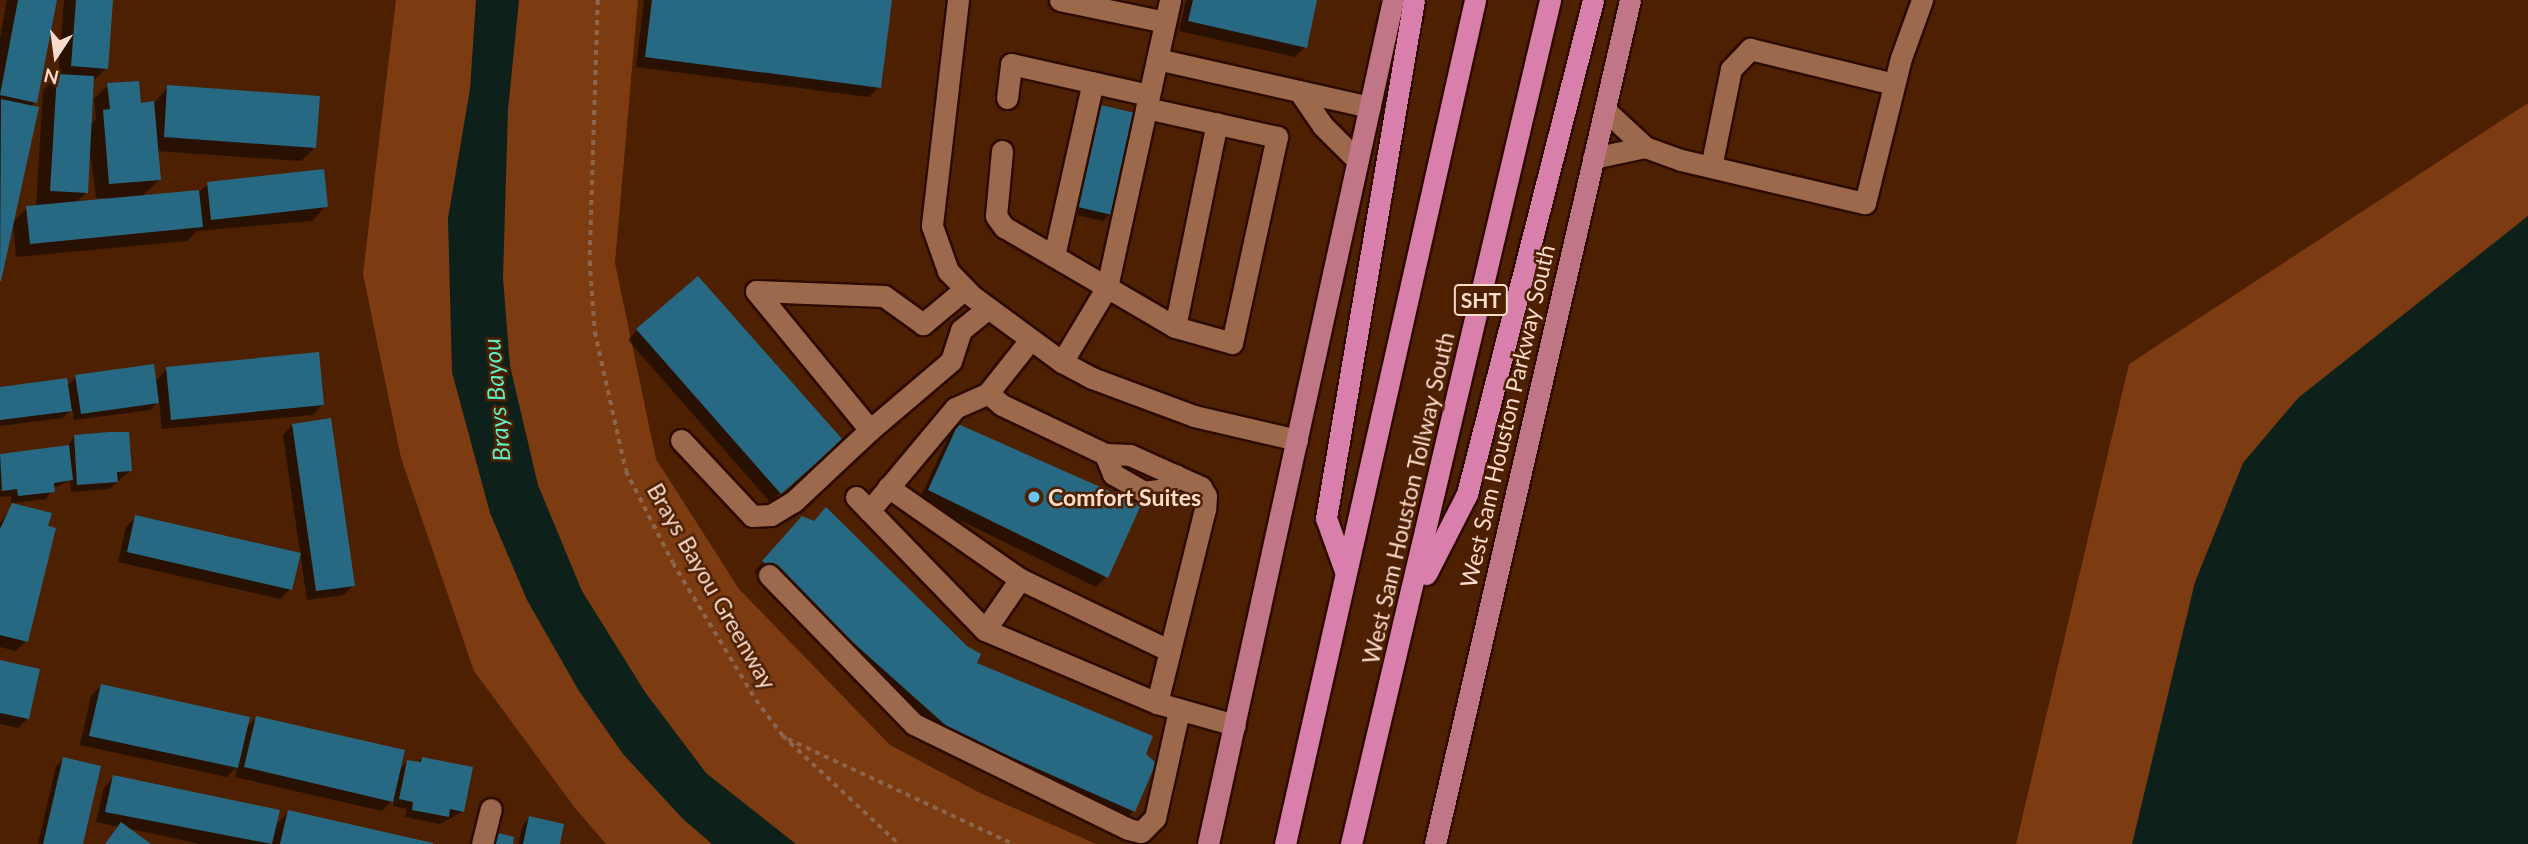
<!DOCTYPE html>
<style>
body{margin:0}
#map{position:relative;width:2528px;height:844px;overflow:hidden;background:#4d2002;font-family:Lato,sans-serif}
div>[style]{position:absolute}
.green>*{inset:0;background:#7c3b10}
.water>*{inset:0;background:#0d201a}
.shadow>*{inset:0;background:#0007}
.building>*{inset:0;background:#276883}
.path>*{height:3.5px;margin-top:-1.75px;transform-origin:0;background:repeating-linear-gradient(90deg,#8c654c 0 5px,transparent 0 10px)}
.roads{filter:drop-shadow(2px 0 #2c0b00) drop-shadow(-2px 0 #2c0b00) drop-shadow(0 2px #2c0b00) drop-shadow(0 -2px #2c0b00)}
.minor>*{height:21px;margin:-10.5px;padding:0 10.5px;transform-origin:10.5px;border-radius:10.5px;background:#9d694d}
.major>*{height:21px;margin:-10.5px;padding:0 10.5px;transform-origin:10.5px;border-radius:10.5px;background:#c07686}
.highway>*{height:21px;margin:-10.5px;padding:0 10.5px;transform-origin:10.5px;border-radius:10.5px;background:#d87fac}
.dots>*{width:19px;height:19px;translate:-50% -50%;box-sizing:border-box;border:4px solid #4d2002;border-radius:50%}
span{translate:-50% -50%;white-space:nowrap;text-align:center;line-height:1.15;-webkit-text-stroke:5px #4d2002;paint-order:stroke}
.shield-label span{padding:2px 5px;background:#4d2002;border:2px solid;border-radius:5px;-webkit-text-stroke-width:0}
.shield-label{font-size:21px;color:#fadccd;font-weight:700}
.street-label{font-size:23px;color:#fadccd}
.poi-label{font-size:23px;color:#fadccd;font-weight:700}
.left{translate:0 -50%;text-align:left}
.water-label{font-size:24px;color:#5ceec2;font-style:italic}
.north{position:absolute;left:21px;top:21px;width:70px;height:70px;-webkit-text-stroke:5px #4d2002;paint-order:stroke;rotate:193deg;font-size:19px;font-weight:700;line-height:28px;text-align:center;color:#fadccd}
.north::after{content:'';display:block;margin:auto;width:24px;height:32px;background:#fadccd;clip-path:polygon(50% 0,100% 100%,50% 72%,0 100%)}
</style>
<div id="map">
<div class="green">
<div style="clip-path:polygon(396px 0,638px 0,615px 263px,656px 459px,739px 589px,890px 745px,980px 793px,1096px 844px,606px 844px,575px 808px,474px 671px,401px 458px,363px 274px)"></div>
<div style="clip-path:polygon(2528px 103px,2528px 844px,2016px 844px,2129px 364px)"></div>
</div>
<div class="water">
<div style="clip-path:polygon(476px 0,519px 0,508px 110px,503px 278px,510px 366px,538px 485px,582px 591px,645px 692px,706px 773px,796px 844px,712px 844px,683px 819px,623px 754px,579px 691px,527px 600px,490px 513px,452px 372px,448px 218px,470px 89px)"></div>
<div style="clip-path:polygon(2528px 216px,2528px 844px,2132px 844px,2195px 582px,2243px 463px,2298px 398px)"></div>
</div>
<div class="shadow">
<div style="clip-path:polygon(7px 0,55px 0,35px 102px,30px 107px,37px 109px,0 277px,0 38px)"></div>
<div style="clip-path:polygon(evenodd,64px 0,112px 0,106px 68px,92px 82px,90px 125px,96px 119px,94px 99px,108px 85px,139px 105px,154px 103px,168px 87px,315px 147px,301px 161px,156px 151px,159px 180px,141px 197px,200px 191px,208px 184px,326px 206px,312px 221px,197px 231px,187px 241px,16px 257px,13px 222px,27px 208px,36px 207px,43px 90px,58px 76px,64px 0,89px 144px,96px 198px,122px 199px,75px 203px,86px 193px,89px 144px)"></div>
<div style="clip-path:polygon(644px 0,890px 0,879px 87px,869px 97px,636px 67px)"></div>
<div style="clip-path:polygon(1186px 0,1316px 0,1305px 47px,1295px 57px,1179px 31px)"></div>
<div style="clip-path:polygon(1101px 107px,1110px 214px,1103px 221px,1071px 214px,1094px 114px)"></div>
<div style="clip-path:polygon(637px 330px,831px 450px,770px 502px,628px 340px)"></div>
<div style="clip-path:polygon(167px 369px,322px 405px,313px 415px,162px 429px,159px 401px,150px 410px,74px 420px,72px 408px,63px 418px,0 426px,0 389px,67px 386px,76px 377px,155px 381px)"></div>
<div style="clip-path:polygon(292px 425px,354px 585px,344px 595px,307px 600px,283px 435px)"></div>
<div style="clip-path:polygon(958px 426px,1106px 577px,1096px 587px,919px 500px,949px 436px)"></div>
<div style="clip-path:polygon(74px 437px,130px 471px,109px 489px,71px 492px,70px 481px,53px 488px,46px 499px,11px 503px,11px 496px,0 497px,0 455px,67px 447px)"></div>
<div style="clip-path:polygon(13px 505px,26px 641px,16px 651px,0 647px,0 523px)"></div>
<div style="clip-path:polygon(136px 517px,290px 589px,280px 599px,118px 562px,126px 527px)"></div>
<div style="clip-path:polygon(793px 528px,975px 663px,1143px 754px,1133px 811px,1123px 821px,942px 741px,754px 572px)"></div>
<div style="clip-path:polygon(0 662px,28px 718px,18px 728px,0 724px)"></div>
<div style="clip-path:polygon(101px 686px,245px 729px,256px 718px,399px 770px,408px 761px,417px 763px,422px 758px,463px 811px,440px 824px,405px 817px,407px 809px,393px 806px,394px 799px,382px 811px,235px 777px,237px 767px,227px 777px,80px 745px,91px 696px)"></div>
<div style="clip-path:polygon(64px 759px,82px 844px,38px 844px,56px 766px)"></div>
<div style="clip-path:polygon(114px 777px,274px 827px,288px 812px,430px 844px,200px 844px,126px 828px,148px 844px,105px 844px,119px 827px,96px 822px,104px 787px)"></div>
<div style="clip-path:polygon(530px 818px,558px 844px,518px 844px,523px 825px)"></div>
</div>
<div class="building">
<div style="clip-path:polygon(18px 0,57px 0,37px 103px,0 95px)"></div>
<div style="clip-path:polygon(76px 0,113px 0,108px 69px,71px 66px)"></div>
<div style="clip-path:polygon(652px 0,892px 0,881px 88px,645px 57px)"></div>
<div style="clip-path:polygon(1193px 0,1317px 0,1307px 48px,1188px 21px)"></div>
<div style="clip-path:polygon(57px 74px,94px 76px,88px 193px,50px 191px)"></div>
<div style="clip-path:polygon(139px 81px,141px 103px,154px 101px,161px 180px,109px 184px,103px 110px,110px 109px,107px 83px)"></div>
<div style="clip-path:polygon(167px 85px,320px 96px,316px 148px,164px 137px)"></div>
<div style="clip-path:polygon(1px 99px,39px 107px,1px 281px,0 281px)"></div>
<div style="clip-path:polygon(1101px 105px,1135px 113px,1112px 215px,1078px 207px)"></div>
<div style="clip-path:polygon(324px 169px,328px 207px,211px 220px,207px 182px)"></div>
<div style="clip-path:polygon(199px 190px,203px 227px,30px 244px,26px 206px)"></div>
<div style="clip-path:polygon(698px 276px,843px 440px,781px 494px,636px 329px)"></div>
<div style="clip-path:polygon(319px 352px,324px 405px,171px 420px,166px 367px)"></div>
<div style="clip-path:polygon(154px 364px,159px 403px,81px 414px,75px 375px)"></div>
<div style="clip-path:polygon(67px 378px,72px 411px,0 420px,0 387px)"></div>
<div style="clip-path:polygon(331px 418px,355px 586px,316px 591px,292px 424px)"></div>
<div style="clip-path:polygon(958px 424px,1141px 505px,1108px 578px,928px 490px)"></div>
<div style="clip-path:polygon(109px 432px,129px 432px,132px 471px,117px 472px,118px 482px,77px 485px,74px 435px)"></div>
<div style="clip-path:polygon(69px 445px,73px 480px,54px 483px,55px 492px,18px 496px,17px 489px,2px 491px,0 454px)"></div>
<div style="clip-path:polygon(12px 503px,52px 513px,48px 526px,56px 528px,28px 642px,0 635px,0 529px)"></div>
<div style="clip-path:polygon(826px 507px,967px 646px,981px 654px,977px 663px,1153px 736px,1146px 754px,1156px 763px,1135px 812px,952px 731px,762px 561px,802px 516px,814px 521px)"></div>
<div style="clip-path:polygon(135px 515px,301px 553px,292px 590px,127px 552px)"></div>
<div style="clip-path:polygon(0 660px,40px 669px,29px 719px,0 713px)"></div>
<div style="clip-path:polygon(101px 684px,250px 717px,238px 768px,89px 736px)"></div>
<div style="clip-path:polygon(256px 716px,405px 750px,393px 802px,244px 767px)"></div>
<div style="clip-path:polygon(63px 757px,101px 766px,83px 844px,43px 844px)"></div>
<div style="clip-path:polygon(422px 757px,473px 767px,464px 812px,450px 809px,449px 817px,412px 810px,413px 802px,399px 799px,407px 760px,421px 762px)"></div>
<div style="clip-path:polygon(113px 775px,280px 810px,272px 844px,105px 812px)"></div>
<div style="clip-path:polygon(288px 810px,433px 843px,433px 844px,280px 844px)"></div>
<div style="clip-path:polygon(529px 816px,564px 824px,560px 844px,523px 844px)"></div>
<div style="clip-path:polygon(121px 822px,151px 844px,105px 844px)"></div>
<div style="clip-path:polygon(498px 833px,514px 837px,513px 844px,495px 844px)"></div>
</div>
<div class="path">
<div style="left:598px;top:0;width:261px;rotate:91.8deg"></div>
<div style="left:590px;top:261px;width:71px;rotate:86deg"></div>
<div style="left:595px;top:332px;width:142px;rotate:77.4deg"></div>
<div style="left:626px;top:471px;width:103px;rotate:62.9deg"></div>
<div style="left:673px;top:563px;width:160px;rotate:58.8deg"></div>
<div style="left:756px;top:700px;width:45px;rotate:53.1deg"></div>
<div style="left:783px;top:736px;width:158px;rotate:43deg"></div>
<div style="left:788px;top:739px;width:248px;rotate:25deg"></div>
</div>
<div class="roads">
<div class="minor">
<div style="left:958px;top:0;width:227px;rotate:96.6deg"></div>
<div style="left:932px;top:226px;width:48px;rotate:70.4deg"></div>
<div style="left:948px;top:271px;width:35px;rotate:46deg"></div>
<div style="left:972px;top:296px;width:112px;rotate:36.3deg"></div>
<div style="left:1062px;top:362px;width:34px;rotate:28deg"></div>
<div style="left:1092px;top:378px;width:109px;rotate:20.4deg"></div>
<div style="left:1194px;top:416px;width:106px;rotate:13.1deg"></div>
<div style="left:1060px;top:0;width:107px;rotate:11.8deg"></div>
<div style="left:1157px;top:59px;width:218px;rotate:12.7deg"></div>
<div style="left:1299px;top:91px;width:42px;rotate:55.6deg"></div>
<div style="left:1323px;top:126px;width:49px;rotate:45deg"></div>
<div style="left:1007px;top:98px;width:34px;rotate:-83deg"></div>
<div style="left:1011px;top:64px;width:141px;rotate:12.7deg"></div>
<div style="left:1605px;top:110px;width:54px;rotate:42.8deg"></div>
<div style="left:1645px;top:147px;width:38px;rotate:20deg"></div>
<div style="left:1681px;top:160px;width:189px;rotate:13.2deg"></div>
<div style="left:1865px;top:203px;width:149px;rotate:-76.1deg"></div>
<div style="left:1901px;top:58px;width:62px;rotate:-70.1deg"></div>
<div style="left:1002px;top:151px;width:65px;rotate:95.3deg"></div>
<div style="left:996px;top:216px;width:14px;rotate:54deg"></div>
<div style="left:1004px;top:227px;width:198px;rotate:30.3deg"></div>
<div style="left:1175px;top:327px;width:59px;rotate:15.7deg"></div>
<div style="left:1232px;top:343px;width:211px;rotate:-77.7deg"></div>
<div style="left:1277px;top:137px;width:134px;rotate:-167.5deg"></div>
<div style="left:1593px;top:158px;width:53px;rotate:-11.9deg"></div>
<div style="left:1711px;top:167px;width:100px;rotate:-78.5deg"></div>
<div style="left:1731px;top:69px;width:28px;rotate:-46deg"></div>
<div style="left:1750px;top:49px;width:148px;rotate:13.7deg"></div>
<div style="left:1054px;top:256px;width:178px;rotate:-77.4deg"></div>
<div style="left:965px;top:289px;width:55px;rotate:140.2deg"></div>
<div style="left:923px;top:324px;width:48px;rotate:-144.3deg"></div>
<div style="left:884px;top:296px;width:128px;rotate:-177.8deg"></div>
<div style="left:756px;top:291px;width:180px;rotate:50.6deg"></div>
<div style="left:870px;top:430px;width:106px;rotate:-40.4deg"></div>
<div style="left:951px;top:361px;width:33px;rotate:-72deg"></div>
<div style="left:961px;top:330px;width:35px;rotate:-39deg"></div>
<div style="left:1175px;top:327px;width:208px;rotate:-78.4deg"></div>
<div style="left:1062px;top:362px;width:87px;rotate:-59deg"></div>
<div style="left:1107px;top:287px;width:294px;rotate:-77.6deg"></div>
<div style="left:988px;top:393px;width:18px;rotate:41deg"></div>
<div style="left:1002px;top:405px;width:114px;rotate:25.4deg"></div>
<div style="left:1105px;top:454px;width:25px;rotate:2deg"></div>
<div style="left:1130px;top:455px;width:78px;rotate:24.3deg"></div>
<div style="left:1201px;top:487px;width:10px;rotate:61deg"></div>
<div style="left:1206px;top:496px;width:13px;rotate:94deg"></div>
<div style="left:1205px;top:509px;width:200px;rotate:103.9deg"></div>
<div style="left:681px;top:440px;width:104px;rotate:46.9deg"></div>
<div style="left:752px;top:516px;width:19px;rotate:-3deg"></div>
<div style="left:771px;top:515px;width:26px;rotate:-31deg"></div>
<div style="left:793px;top:502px;width:105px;rotate:-43.1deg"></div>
<div style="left:1105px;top:454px;width:22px;rotate:68deg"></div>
<div style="left:1113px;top:474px;width:36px;rotate:30deg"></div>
<div style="left:1144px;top:492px;width:22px;rotate:-8deg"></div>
<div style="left:1166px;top:489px;width:17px;rotate:-54deg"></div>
<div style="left:888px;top:487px;width:161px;rotate:34.9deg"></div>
<div style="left:1020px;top:579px;width:166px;rotate:25.6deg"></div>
<div style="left:856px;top:497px;width:185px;rotate:45.9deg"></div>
<div style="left:985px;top:630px;width:187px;rotate:23deg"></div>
<div style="left:1157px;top:703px;width:81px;rotate:15.8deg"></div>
<div style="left:869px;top:511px;width:134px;rotate:-50.1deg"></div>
<div style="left:955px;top:408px;width:36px;rotate:-24deg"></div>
<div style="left:988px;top:393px;width:68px;rotate:-51.6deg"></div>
<div style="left:769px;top:575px;width:208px;rotate:45.8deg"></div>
<div style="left:914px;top:724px;width:238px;rotate:26.1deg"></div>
<div style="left:1128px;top:829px;width:13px;rotate:13deg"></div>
<div style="left:1141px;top:832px;width:20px;rotate:-45deg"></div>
<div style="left:1155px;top:818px;width:110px;rotate:-77.4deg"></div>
<div style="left:985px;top:630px;width:62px;rotate:-55.5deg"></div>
<div style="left:482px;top:844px;width:36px;rotate:-76deg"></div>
</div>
<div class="major">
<div style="left:1208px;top:844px;width:864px;rotate:-77.64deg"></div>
<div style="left:1435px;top:844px;width:866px;rotate:-76.99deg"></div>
</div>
<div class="highway">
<div style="left:1345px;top:571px;width:56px;rotate:-109.7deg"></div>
<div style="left:1326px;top:518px;width:525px;rotate:-80.36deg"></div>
<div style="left:1426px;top:574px;width:90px;rotate:-62.9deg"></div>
<div style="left:1467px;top:494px;width:510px;rotate:-75.69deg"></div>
<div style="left:1285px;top:844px;width:865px;rotate:-77.31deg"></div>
<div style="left:1351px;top:844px;width:867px;rotate:-76.73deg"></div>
</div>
</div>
<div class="dots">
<div style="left:1034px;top:497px;background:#66c4ef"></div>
</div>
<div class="shield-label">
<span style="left:1481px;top:300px">SHT</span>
</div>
<div class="street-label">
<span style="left:1507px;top:416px;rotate:-77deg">West Sam Houston Parkway South</span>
<span style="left:1408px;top:498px;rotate:-77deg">West Sam Houston Tollway South</span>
<span style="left:712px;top:586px;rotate:60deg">Brays Bayou Greenway</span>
</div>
<div class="poi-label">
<span class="left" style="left:1048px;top:497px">Comfort Suites</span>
</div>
<div class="water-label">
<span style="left:496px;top:400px;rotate:-95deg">Brays Bayou</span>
</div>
<div class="north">N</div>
</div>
